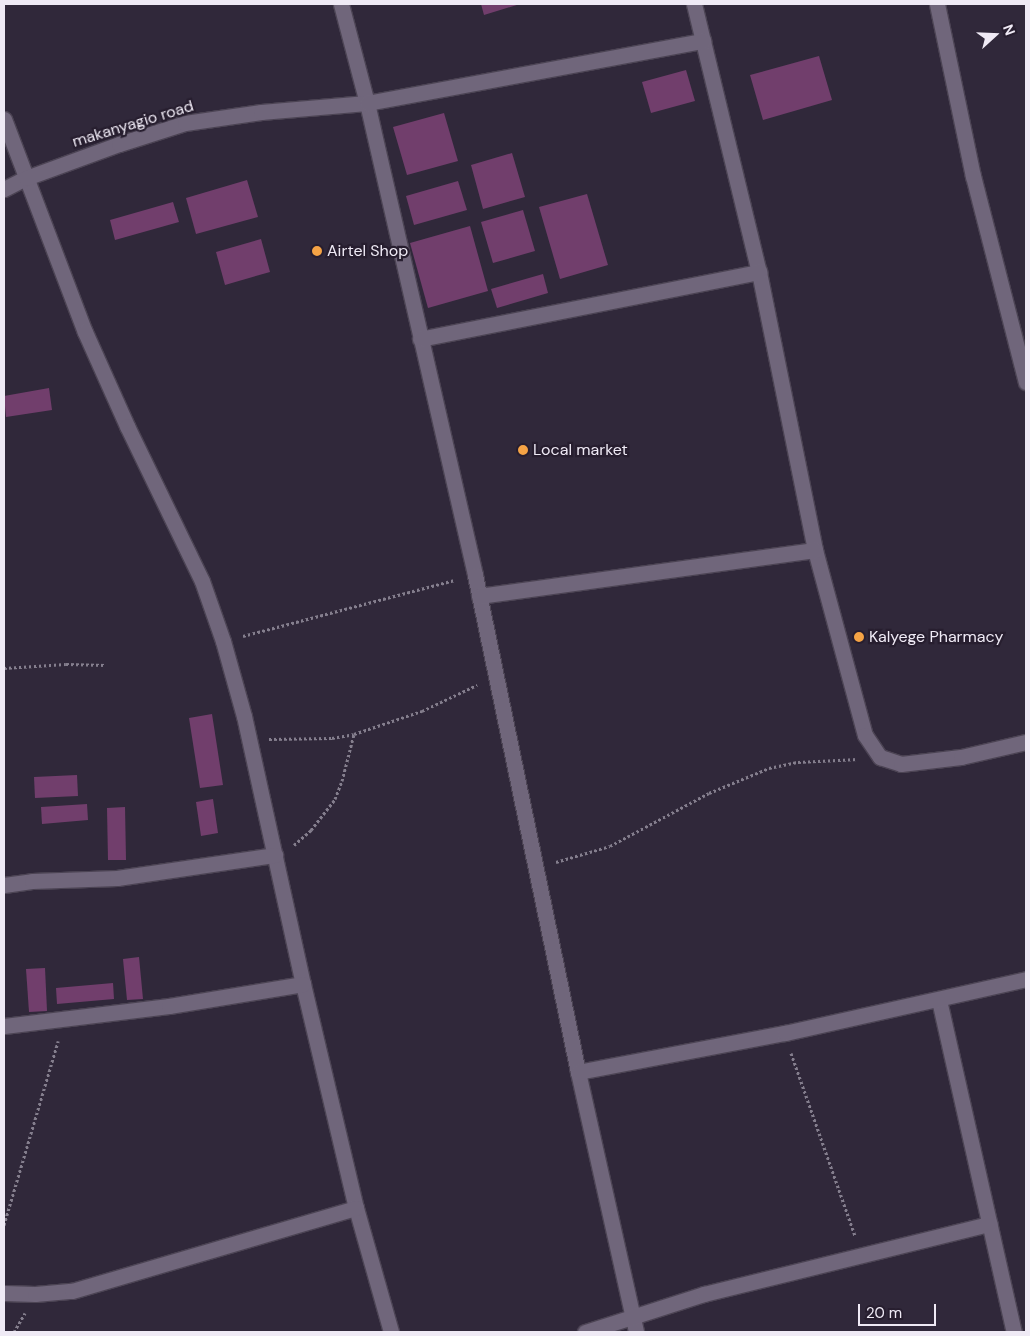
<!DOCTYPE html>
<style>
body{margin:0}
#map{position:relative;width:1030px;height:1336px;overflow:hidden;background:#30283a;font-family:"DM Sans",sans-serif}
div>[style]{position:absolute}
.building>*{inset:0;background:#713e6c}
.path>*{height:3px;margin-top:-1.5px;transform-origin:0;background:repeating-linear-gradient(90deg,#847e8d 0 2.5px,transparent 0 5px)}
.roads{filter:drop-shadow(1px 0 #4c4454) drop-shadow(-1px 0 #4c4454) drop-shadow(0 1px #4c4454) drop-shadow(0 -1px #4c4454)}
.minor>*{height:15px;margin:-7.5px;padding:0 7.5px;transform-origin:7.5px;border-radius:7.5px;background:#70667b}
.dots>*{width:14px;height:14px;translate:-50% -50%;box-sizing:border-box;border:2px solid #271e2f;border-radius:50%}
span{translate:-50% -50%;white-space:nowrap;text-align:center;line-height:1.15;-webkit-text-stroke:4.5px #271e2f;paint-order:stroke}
.street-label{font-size:16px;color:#efeaf5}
.poi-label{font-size:16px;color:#efeaf5}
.left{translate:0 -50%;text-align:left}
.frame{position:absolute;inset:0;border:5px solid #efeaf5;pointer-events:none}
.north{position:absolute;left:970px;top:10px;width:50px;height:50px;-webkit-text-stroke:4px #271e2f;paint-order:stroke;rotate:70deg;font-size:14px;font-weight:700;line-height:20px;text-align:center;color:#efeaf5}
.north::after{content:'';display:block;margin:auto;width:18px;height:22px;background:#efeaf5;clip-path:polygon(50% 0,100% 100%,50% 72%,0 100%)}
.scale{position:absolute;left:858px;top:1304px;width:78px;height:22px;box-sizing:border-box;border:2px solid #efeaf5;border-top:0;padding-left:6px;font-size:15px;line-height:18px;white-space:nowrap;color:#efeaf5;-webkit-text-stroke:4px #271e2f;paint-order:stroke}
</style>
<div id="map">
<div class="building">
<div style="clip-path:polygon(481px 4px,520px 4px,484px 15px)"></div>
<div style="clip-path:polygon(819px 56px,832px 100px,763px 120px,750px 75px)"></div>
<div style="clip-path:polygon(686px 70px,695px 101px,651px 113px,642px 82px)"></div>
<div style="clip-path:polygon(444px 113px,458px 161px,407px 175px,393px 127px)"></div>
<div style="clip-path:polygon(512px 153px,525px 197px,483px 209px,471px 165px)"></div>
<div style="clip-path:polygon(247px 180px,258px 217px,196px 234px,186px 198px)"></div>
<div style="clip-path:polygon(458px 181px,467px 210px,414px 225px,406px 196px)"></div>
<div style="clip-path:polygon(587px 194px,608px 265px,560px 279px,539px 207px)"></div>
<div style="clip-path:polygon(173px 202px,179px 222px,115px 240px,110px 220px)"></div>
<div style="clip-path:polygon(523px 210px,535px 251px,493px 263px,481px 222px)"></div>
<div style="clip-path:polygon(470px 226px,488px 291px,428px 308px,410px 243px)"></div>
<div style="clip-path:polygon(261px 239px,270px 272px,225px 285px,216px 252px)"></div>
<div style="clip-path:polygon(543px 274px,548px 293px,497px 308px,491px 289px)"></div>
<div style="clip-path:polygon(49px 388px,52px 410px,6px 417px,4px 396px)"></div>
<div style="clip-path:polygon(212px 714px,223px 785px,200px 788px,189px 718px)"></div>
<div style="clip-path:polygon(77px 775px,78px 796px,35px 798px,34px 777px)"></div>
<div style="clip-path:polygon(213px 799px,218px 833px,201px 836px,196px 802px)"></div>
<div style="clip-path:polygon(87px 804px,88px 820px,42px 824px,41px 807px)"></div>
<div style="clip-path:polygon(125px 807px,126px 860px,108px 860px,107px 808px)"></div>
<div style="clip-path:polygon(139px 957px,143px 999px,127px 1000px,123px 959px)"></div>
<div style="clip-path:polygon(45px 968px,47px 1011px,29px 1012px,26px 969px)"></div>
<div style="clip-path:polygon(113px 983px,114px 999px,57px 1004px,56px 988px)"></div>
</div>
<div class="path">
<div style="left:243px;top:636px;width:219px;rotate:-14.8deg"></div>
<div style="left:4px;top:668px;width:62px;rotate:-3.7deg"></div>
<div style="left:66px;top:664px;width:40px;rotate:1.4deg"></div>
<div style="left:269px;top:739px;width:63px;rotate:-0.9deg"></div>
<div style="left:332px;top:738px;width:22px;rotate:-10deg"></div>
<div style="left:354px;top:734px;width:72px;rotate:-18.7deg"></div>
<div style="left:422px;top:711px;width:61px;rotate:-25.3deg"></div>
<div style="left:294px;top:845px;width:23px;rotate:-41deg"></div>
<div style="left:311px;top:830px;width:39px;rotate:-52deg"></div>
<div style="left:335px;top:799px;width:19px;rotate:-69deg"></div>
<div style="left:342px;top:781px;width:49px;rotate:-75.7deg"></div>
<div style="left:556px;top:862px;width:56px;rotate:-16.5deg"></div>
<div style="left:610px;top:846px;width:112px;rotate:-28.2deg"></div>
<div style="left:709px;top:793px;width:65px;rotate:-22.6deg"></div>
<div style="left:769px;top:768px;width:30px;rotate:-12deg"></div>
<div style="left:798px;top:762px;width:60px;rotate:-2.9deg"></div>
<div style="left:791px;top:1053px;width:194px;rotate:70.7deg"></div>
<div style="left:4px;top:1225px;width:192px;rotate:-73.6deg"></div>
<div style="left:14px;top:1332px;width:22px;rotate:-60deg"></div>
</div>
<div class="roads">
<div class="minor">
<div style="left:341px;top:4px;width:102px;rotate:75.3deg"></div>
<div style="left:367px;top:103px;width:484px;rotate:77.1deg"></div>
<div style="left:475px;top:575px;width:508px;rotate:78.29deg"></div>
<div style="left:578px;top:1072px;width:266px;rotate:77.4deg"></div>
<div style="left:694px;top:4px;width:276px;rotate:76.4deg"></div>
<div style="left:759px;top:272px;width:284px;rotate:78.6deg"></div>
<div style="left:815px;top:550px;width:192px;rotate:74.9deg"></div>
<div style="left:865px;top:735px;width:27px;rotate:56deg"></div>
<div style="left:880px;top:757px;width:22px;rotate:18deg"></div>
<div style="left:901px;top:764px;width:60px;rotate:-6.7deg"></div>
<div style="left:961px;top:757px;width:67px;rotate:-13deg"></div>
<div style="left:937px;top:4px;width:176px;rotate:78.2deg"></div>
<div style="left:973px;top:176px;width:213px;rotate:75.6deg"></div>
<div style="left:4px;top:119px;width:228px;rotate:69.2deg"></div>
<div style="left:85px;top:332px;width:103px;rotate:65.9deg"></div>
<div style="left:127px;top:426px;width:172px;rotate:64.2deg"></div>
<div style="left:202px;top:581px;width:64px;rotate:70.7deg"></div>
<div style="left:223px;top:641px;width:78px;rotate:74.4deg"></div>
<div style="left:244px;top:716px;width:274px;rotate:77.6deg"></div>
<div style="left:303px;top:984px;width:230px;rotate:76.7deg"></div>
<div style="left:356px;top:1208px;width:129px;rotate:74.2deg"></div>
<div style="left:4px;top:189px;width:25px;rotate:-27deg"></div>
<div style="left:26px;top:178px;width:99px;rotate:-20.1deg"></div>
<div style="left:119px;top:144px;width:69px;rotate:-17.7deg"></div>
<div style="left:185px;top:123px;width:77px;rotate:-8.2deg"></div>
<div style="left:261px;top:112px;width:106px;rotate:-4.9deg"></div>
<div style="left:367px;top:103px;width:342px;rotate:-10.5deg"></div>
<div style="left:420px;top:339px;width:346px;rotate:-11.2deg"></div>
<div style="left:479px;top:596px;width:339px;rotate:-7.8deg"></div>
<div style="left:4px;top:885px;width:28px;rotate:-8deg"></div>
<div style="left:32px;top:881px;width:85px;rotate:-2deg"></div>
<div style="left:117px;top:878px;width:160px;rotate:-8.3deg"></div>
<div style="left:939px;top:1000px;width:340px;rotate:77.3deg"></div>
<div style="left:4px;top:1026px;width:166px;rotate:-6.9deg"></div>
<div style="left:169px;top:1006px;width:136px;rotate:-9.3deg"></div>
<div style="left:578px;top:1072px;width:211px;rotate:-10.7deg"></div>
<div style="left:785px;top:1033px;width:247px;rotate:-12.6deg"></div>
<div style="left:4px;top:1293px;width:31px;rotate:2deg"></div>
<div style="left:35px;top:1294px;width:37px;rotate:-5deg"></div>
<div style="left:72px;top:1291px;width:296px;rotate:-16.3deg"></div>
<div style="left:585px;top:1332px;width:125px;rotate:-17.7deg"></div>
<div style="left:704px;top:1294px;width:294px;rotate:-13.8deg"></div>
</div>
</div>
<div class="dots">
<div style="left:317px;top:251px;background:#f5a345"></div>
<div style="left:523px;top:450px;background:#f5a345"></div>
<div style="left:859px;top:637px;background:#f5a345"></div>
</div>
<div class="street-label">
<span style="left:133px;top:124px;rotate:-17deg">makanyagio road</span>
</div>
<div class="poi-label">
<span class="left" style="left:327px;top:251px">Airtel Shop</span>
<span class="left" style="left:533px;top:450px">Local market</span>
<span class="left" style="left:869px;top:637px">Kalyege Pharmacy</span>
</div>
<div class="frame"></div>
<div class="north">N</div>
<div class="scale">20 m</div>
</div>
